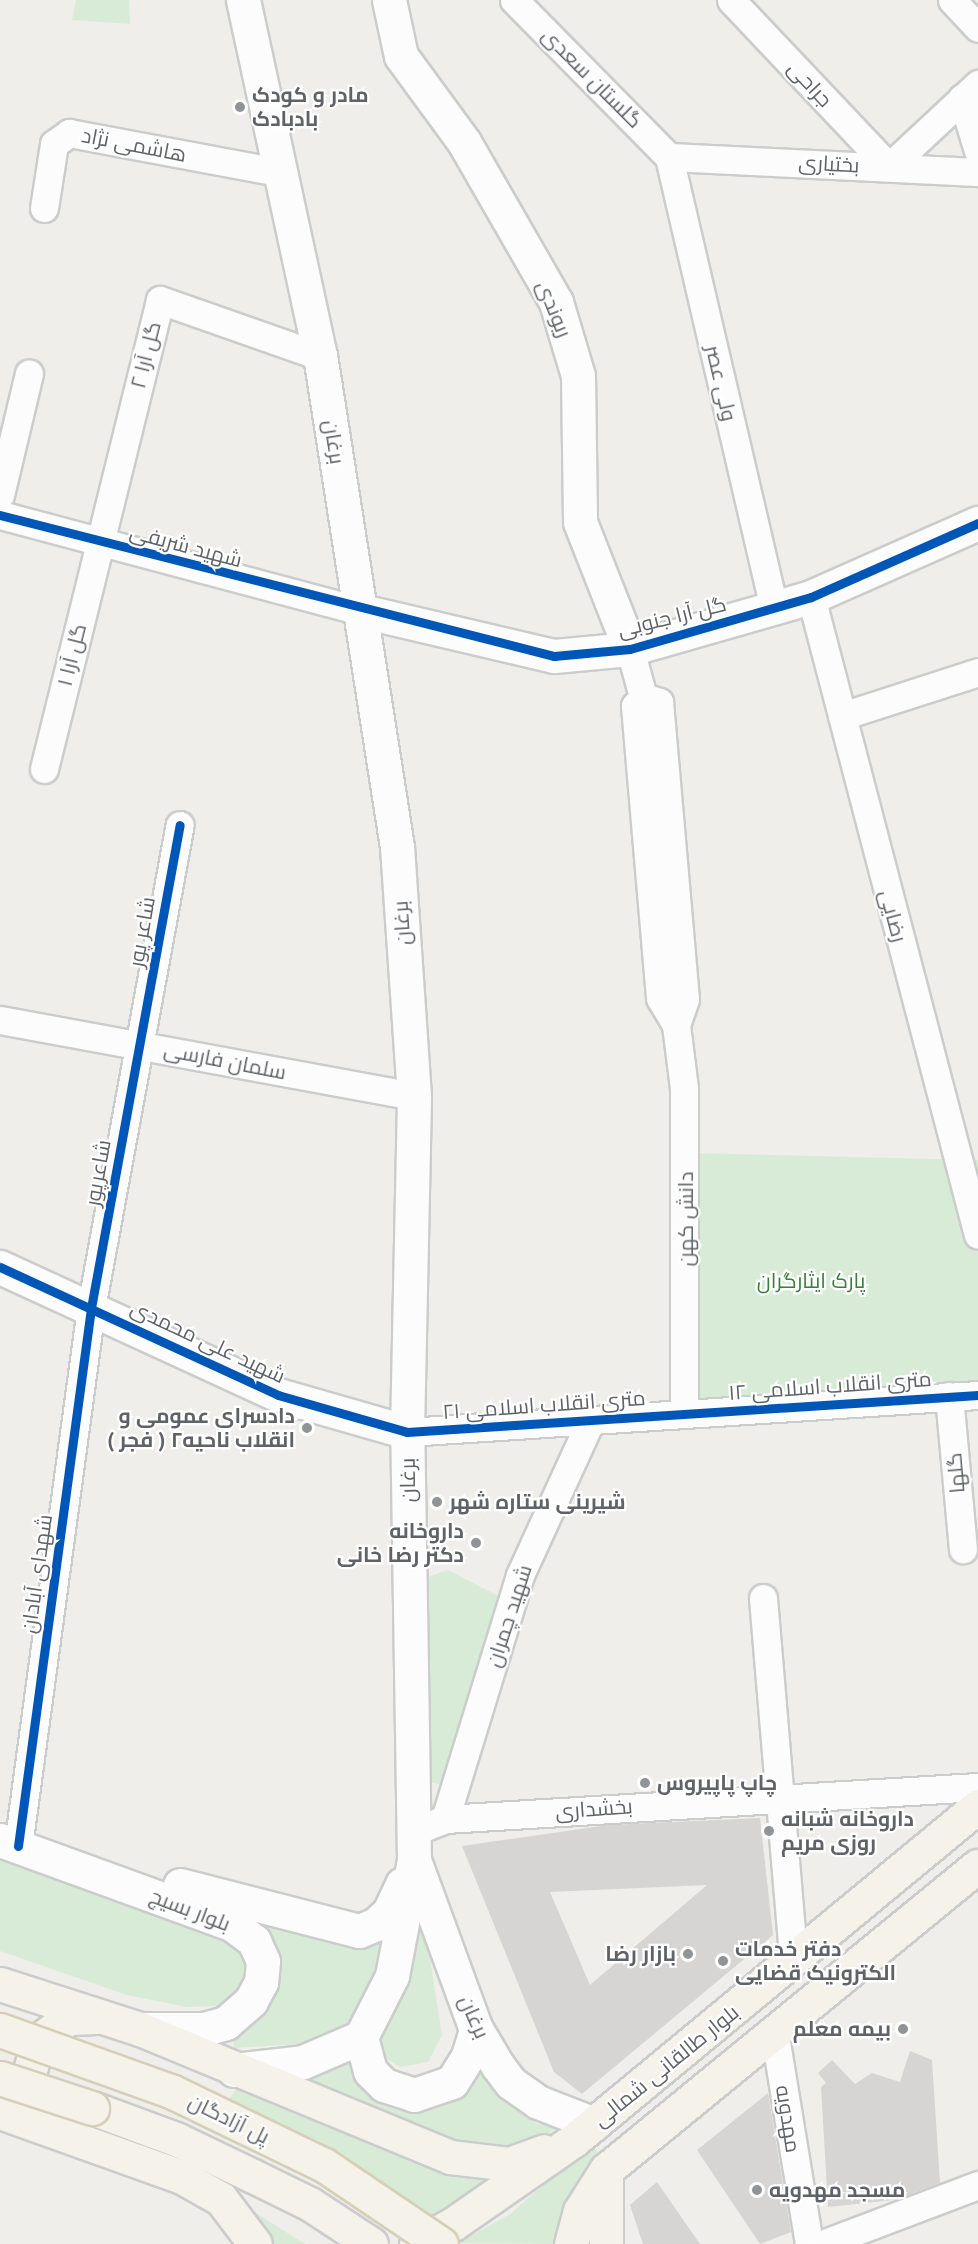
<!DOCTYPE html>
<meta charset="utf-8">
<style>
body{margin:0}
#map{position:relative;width:978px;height:2244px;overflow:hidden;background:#efeeea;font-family:"PT Sans",Cairo,sans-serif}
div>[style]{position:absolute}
.green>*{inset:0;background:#d8ebd6}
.building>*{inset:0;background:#d6d5d3}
.roads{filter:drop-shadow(2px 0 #cbcccc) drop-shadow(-2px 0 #cbcccc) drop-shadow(0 2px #cbcccc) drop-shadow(0 -2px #cbcccc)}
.street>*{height:27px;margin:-13.5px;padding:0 13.5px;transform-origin:13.5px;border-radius:13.5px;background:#fdfcfc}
.secondary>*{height:33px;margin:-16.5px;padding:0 16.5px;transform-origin:16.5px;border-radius:16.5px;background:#fdfcfc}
.primary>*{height:33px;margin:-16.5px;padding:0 16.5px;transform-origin:16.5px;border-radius:16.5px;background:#f4f2e9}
.bridges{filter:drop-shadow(2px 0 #d7ceb8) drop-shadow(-2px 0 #d7ceb8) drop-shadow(0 2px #d7ceb8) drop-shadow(0 -2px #d7ceb8)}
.primary-bridge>*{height:33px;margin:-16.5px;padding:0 16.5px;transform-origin:16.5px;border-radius:16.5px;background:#f4f2e9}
.cycleway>*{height:9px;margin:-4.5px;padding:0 4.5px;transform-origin:4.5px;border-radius:4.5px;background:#0057b8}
.dots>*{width:16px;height:16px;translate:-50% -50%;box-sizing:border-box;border:3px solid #fff;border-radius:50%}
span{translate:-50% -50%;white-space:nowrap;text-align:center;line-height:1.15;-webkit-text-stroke:4.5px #fff;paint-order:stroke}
.street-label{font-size:21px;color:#5f6368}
.poi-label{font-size:21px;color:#5f6368;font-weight:700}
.left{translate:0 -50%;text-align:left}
.right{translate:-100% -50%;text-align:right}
.park-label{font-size:21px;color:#348238}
</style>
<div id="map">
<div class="green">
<div style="clip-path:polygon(76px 0,129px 0,130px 24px,72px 20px)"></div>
<div style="clip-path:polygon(687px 1153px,978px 1160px,978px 1395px,685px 1414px)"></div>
<div style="clip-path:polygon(448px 1570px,502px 1598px,448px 1786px,429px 1782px,420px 1580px)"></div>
<div style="clip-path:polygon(0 1859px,247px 1947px,247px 1983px,220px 2006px,187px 2007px,127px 1995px,0 1951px)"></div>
<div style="clip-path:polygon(233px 1913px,344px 1938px,385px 1940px,380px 1978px,352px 2026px,314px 2043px,234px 2048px,233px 2026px,267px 1991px)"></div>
<div style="clip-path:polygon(423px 1914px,442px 2035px,428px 2062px,400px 2067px,377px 2053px,373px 2034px,404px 1980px)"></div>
<div style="clip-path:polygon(350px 2050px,379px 2093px,476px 2062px,499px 2095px,537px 2124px,561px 2125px,538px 2140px,503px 2151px,439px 2141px,284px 2070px)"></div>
<div style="clip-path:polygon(239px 2085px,411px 2157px,508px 2173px,437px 2220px,336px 2157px,227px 2102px)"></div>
<div style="clip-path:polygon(591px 2144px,598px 2152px,569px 2195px,554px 2244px,458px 2243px,510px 2214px)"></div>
<div style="clip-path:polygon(248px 2208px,305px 2244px,267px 2244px)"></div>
</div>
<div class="building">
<div style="clip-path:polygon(evenodd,760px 1818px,773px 1935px,582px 2094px,554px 2072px,462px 1846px,608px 1825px,760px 1818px,707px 1885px,590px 1985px,550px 1892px,707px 1885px)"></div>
<div style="clip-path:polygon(910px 2051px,932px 2060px,940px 2183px,894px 2200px,828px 2207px,821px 2087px,826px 2083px,818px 2073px,832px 2060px,855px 2084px,872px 2073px,900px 2082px)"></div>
<div style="clip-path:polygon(768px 2093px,791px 2232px,760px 2244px,697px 2150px)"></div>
<div style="clip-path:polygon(657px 2182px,666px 2195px,700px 2244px,643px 2244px,630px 2205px)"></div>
</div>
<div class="roads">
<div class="street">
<div style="left:514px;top:0;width:221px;rotate:45.4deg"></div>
<div style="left:731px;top:0;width:230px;rotate:46.6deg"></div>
<div style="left:952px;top:0;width:38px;rotate:47deg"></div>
<div style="left:962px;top:98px;width:55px;rotate:73.2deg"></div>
<div style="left:669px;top:157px;width:463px;rotate:76.9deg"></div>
<div style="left:669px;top:157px;width:309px;rotate:2.8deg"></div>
<div style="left:889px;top:167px;width:122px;rotate:-43deg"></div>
<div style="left:44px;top:208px;width:65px;rotate:-81.1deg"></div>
<div style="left:54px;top:144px;width:19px;rotate:-36deg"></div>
<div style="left:69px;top:133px;width:218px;rotate:10.6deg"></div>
<div style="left:0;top:495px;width:125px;rotate:-76.6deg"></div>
<div style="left:0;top:515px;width:375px;rotate:14.9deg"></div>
<div style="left:811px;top:597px;width:659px;rotate:75.33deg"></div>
<div style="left:630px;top:649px;width:50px;rotate:74.8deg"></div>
<div style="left:643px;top:697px;width:12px;rotate:132deg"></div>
<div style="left:635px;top:706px;width:293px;rotate:85.1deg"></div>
<div style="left:660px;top:998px;width:31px;rotate:59deg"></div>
<div style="left:676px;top:1025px;width:64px;rotate:82.8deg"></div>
<div style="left:684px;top:1088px;width:326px;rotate:90deg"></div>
<div style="left:643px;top:697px;width:17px;rotate:17deg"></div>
<div style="left:659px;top:702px;width:298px;rotate:85deg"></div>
<div style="left:685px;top:999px;width:28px;rotate:109deg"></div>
<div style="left:842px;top:716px;width:143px;rotate:-17.9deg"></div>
<div style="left:44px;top:769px;width:483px;rotate:-76.1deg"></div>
<div style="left:160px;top:300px;width:170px;rotate:19.3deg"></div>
<div style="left:0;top:1020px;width:421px;rotate:10.4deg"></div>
<div style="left:949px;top:1396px;width:154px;rotate:84.8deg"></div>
<div style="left:407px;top:1432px;width:572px;rotate:-3.71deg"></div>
<div style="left:763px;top:1598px;width:349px;rotate:85.2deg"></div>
<div style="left:445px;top:1819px;width:255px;rotate:-72.9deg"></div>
<div style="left:520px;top:1575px;width:170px;rotate:-65.4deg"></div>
<div style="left:413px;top:1832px;width:35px;rotate:-22deg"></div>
<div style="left:445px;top:1819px;width:534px;rotate:-3.44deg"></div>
<div style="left:18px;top:1846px;width:543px;rotate:-82.27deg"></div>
<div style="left:91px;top:1308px;width:491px;rotate:-79.6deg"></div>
<div style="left:774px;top:2030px;width:217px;rotate:80.7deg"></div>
<div style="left:822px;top:2244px;width:167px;rotate:-20.7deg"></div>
</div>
<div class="secondary">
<div style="left:389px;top:0;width:57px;rotate:77.9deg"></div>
<div style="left:401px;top:56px;width:107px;rotate:53.8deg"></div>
<div style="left:464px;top:142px;width:185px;rotate:60.1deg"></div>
<div style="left:556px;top:302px;width:77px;rotate:73.4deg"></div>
<div style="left:578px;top:376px;width:146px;rotate:89.2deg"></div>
<div style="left:580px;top:522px;width:136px;rotate:68.5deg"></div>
<div style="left:362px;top:611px;width:197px;rotate:13.2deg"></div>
<div style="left:554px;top:656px;width:76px;rotate:-5.3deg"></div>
<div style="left:630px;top:649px;width:188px;rotate:-16deg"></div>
<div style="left:811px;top:597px;width:183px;rotate:-23.9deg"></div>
<div style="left:0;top:1267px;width:306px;rotate:24.7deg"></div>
<div style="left:278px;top:1395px;width:134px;rotate:16deg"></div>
<div style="left:0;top:1840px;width:248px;rotate:20deg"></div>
<div style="left:233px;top:1925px;width:26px;rotate:37deg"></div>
<div style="left:254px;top:1941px;width:22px;rotate:66deg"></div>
<div style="left:263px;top:1961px;width:21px;rotate:95deg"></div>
<div style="left:261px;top:1982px;width:21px;rotate:118deg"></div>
<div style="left:251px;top:2001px;width:33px;rotate:139deg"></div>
<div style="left:226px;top:2023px;width:23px;rotate:165deg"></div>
<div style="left:204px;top:2029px;width:64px;rotate:180deg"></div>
<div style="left:414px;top:1860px;width:180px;rotate:69.9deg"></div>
<div style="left:476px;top:2029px;width:43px;rotate:59.3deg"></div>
<div style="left:498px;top:2066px;width:21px;rotate:53deg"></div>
<div style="left:511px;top:2083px;width:33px;rotate:35deg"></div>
<div style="left:538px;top:2102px;width:60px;rotate:21.4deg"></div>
<div style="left:180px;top:1885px;width:185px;rotate:14.4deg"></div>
<div style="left:359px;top:1931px;width:18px;rotate:-22deg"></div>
<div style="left:376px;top:1924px;width:18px;rotate:-43deg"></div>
<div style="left:389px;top:1912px;width:31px;rotate:-65deg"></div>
<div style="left:361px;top:2037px;width:35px;rotate:75deg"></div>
<div style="left:370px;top:2071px;width:20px;rotate:45deg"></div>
<div style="left:384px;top:2085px;width:32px;rotate:18deg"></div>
<div style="left:414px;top:2095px;width:40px;rotate:-18.9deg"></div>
<div style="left:452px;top:2082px;width:31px;rotate:-58deg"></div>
<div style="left:468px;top:2056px;width:28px;rotate:-73deg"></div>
<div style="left:234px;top:2070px;width:69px;rotate:-6.6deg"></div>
<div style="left:303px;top:2062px;width:63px;rotate:-23.3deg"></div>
<div style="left:361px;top:2037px;width:68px;rotate:-63.1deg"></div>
<div style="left:392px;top:1976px;width:118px;rotate:-79.3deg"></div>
<div style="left:414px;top:1860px;width:428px;rotate:-90.9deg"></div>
<div style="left:407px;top:1432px;width:336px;rotate:-88.8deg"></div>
<div style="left:414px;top:1096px;width:250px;rotate:-93.9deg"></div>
<div style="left:397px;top:847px;width:497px;rotate:-98.9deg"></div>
<div style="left:320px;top:356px;width:364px;rotate:-102.2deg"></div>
</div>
<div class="primary">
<div style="left:0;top:1984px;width:147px;rotate:17.8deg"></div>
<div style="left:140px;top:2029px;width:335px;rotate:22.4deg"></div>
<div style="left:450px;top:2157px;width:59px;rotate:6.8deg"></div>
<div style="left:509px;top:2164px;width:37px;rotate:-20deg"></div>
<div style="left:92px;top:2108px;width:90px;rotate:20.3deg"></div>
<div style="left:176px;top:2139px;width:85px;rotate:25.7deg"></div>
<div style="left:253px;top:2176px;width:64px;rotate:26.2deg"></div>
<div style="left:310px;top:2204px;width:73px;rotate:33.3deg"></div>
<div style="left:41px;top:2111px;width:35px;rotate:-112deg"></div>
<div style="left:28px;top:2078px;width:38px;rotate:-75deg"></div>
<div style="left:38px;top:2041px;width:39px;rotate:-37deg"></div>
<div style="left:69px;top:2018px;width:28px;rotate:-2deg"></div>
<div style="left:0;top:2112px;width:193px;rotate:19.7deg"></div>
<div style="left:182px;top:2177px;width:45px;rotate:29.4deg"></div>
<div style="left:221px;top:2199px;width:56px;rotate:52.9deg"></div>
<div style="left:416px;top:2244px;width:42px;rotate:-28.4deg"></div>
<div style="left:453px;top:2224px;width:147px;rotate:-34.8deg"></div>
<div style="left:574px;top:2140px;width:524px;rotate:-39.58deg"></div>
<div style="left:571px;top:2244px;width:34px;rotate:-75deg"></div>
<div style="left:580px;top:2211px;width:49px;rotate:-57.6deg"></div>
<div style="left:606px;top:2170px;width:480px;rotate:-39.3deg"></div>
<div style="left:606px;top:2244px;width:72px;rotate:-90deg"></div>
</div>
</div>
<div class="bridges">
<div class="primary-bridge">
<div style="left:0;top:2030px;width:184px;rotate:19.7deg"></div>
<div style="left:173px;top:2092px;width:168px;rotate:25.8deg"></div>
<div style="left:324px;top:2165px;width:141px;rotate:34deg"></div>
<div style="left:0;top:2078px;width:97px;rotate:18.1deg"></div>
</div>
</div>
<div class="cycleway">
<div style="left:0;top:515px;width:572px;rotate:14.28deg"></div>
<div style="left:554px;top:656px;width:76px;rotate:-5.3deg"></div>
<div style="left:630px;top:649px;width:188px;rotate:-16deg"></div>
<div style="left:811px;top:597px;width:183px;rotate:-23.9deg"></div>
<div style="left:0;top:1267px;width:306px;rotate:24.7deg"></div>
<div style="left:278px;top:1395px;width:134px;rotate:16deg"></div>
<div style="left:407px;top:1432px;width:572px;rotate:-3.71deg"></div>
<div style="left:18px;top:1846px;width:543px;rotate:-82.27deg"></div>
<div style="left:91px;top:1308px;width:491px;rotate:-79.6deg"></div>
</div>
<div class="dots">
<div style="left:240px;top:107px;background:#919496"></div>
<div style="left:307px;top:1428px;background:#919496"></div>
<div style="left:437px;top:1502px;background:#919496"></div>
<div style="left:476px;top:1543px;background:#919496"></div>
<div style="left:645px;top:1783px;background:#919496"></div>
<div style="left:769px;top:1831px;background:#919496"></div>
<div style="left:688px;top:1954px;background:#919496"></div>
<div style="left:723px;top:1961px;background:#919496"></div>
<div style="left:903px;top:2029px;background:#919496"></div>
<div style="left:757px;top:2190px;background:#919496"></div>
</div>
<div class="street-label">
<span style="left:592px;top:78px;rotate:45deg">گلستان سعدی</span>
<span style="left:810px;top:84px;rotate:47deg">جراحی</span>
<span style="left:134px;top:145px;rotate:11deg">هاشمی نژاد</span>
<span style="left:829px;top:164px;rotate:3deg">بختیاری</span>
<span style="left:554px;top:309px;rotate:68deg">ریوندی</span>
<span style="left:146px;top:355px;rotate:-76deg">گل آرا ۲</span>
<span style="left:721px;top:383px;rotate:77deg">ولی عصر</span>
<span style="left:334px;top:442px;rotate:81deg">برغان</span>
<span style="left:186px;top:546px;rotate:15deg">شهید شریفی</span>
<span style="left:672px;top:617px;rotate:-14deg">گل آرا جنوبی</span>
<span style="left:72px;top:655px;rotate:-76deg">گل آرا ۱</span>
<span style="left:893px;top:916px;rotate:75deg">رضایی</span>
<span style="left:402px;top:923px;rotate:-94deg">برغان</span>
<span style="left:142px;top:932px;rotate:-80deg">شاعر پور</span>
<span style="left:225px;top:1061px;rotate:11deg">سلمان فارسی</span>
<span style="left:98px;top:1173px;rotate:-80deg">شاعرپور</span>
<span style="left:686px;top:1219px;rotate:-90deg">دانش کهن</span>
<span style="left:208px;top:1342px;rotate:25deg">شهید علی محمدی</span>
<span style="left:830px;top:1386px;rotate:-4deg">۱۲ متری انقلاب اسلامی</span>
<span style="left:544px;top:1405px;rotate:-4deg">۲۱ متری انقلاب اسلامی</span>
<span style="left:956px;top:1473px;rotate:-95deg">گلها</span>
<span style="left:408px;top:1480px;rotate:-91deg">برغان</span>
<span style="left:37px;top:1574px;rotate:-82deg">شهدای آبادان</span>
<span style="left:509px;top:1616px;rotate:-72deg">شهید چمران</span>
<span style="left:594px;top:1809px;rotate:-4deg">بخشداری</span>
<span style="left:190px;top:1910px;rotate:21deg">بلوار بسیج</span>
<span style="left:474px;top:2017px;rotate:66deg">برغان</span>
<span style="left:666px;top:2066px;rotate:-39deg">بلوار طالقانی شمالی</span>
<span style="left:229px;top:2119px;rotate:26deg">پل آزادگان</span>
<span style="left:788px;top:2119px;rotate:81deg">مهدویه</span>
</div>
<div class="poi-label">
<span class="left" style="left:252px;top:107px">مادر و کودک<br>بادبادک</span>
<span class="right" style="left:295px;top:1428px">دادسرای عمومی و<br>انقلاب ناحیه۲ ( فجر )</span>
<span class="left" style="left:449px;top:1502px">شیرینی ستاره شهر</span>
<span class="right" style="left:464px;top:1543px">داروخانه<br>دکتر رضا خانی</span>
<span class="left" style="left:657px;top:1783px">چاپ پاپیروس</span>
<span class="left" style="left:781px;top:1831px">داروخانه شبانه<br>روزی مریم</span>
<span class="left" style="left:735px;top:1961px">دفتر خدمات<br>الکترونیک قضایی</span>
<span class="right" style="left:676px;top:1954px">بازار رضا</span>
<span class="right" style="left:891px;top:2029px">بیمه معلم</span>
<span class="left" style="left:769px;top:2190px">مسجد مهدویه</span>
</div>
<div class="park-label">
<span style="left:811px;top:1281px">پارک ایثارگران</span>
</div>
</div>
